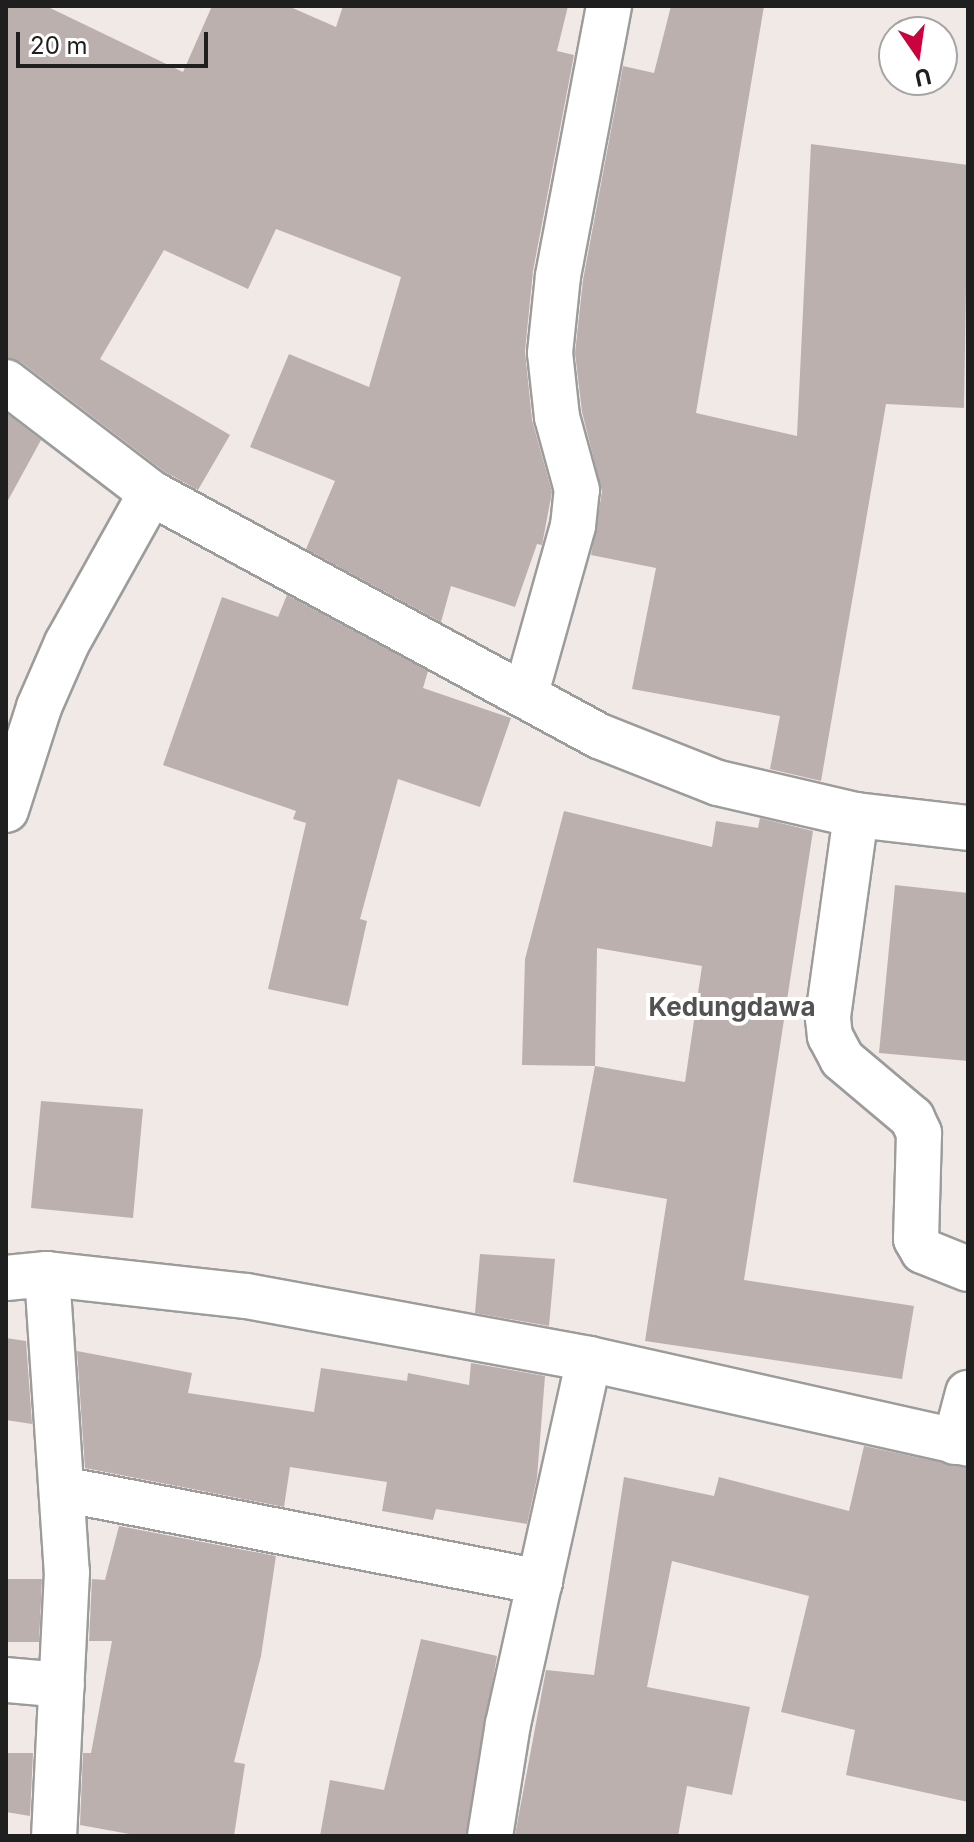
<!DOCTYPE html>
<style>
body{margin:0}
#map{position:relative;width:974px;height:1842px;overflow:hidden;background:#f0e9e5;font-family:Inter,sans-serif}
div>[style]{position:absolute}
.building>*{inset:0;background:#bcb0ae}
.roads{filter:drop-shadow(2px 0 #9c9c9c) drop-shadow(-2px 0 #9c9c9c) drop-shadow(0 2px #9c9c9c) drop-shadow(0 -2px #9c9c9c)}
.street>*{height:44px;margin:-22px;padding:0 22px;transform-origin:22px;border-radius:22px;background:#fff}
span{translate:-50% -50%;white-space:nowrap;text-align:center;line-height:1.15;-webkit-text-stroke:8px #fff;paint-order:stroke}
.quarter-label{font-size:26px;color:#525252;font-weight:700}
.frame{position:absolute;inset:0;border:8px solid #1f1f1f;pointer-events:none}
.north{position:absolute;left:878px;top:16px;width:80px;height:80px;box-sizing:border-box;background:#fff;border:2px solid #a5a5a5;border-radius:50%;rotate:167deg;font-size:22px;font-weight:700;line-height:32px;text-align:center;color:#1f1f1f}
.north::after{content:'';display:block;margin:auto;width:28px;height:36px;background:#cc023f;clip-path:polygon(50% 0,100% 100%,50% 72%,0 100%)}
.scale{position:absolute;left:16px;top:32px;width:192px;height:36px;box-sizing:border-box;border:4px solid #1f1f1f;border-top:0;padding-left:10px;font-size:24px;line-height:28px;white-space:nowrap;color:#1f1f1f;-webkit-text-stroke:6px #fff;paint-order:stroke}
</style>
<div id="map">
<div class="building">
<div style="clip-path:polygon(6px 6px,46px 6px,183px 72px,212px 6px,288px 6px,336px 27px,343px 6px,568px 6px,557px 51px,574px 55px,533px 271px,525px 351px,532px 420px,552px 492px,542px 545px,537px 544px,515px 607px,451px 586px,441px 622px,306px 549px,335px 481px,250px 447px,289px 354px,369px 387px,401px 277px,276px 229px,248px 289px,164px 250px,100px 359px,230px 435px,198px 490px,165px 472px,21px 362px,6px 358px)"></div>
<div style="clip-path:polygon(671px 6px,764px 6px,696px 413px,797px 436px,811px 144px,968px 165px,964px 408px,886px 404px,821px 781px,770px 769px,780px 716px,632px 689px,656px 568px,591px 555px,602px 492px,582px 412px,575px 353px,583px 280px,623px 66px,654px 73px)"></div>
<div style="clip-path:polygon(6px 413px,41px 440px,6px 504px)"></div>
<div style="clip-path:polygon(287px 595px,428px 671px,423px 688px,511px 718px,480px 807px,398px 779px,360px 919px,367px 921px,348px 1006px,268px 989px,306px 823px,293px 819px,296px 811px,163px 765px,222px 597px,278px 617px)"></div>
<div style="clip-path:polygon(evenodd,564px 811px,712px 847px,716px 821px,758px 828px,760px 818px,813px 831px,744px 1280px,914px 1306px,902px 1379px,645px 1341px,667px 1199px,573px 1182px,595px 1066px,522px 1065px,525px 959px,564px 811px,597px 948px,702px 966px,685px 1082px,595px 1066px,597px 948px)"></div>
<div style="clip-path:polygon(895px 885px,968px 893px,968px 1061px,879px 1053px)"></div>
<div style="clip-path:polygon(41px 1101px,143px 1109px,133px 1218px,31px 1208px)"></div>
<div style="clip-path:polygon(480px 1254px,555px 1259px,549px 1326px,475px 1313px)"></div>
<div style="clip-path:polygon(6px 1338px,26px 1341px,32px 1424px,6px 1420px)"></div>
<div style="clip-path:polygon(77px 1351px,192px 1373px,188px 1393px,314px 1412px,321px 1368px,407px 1381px,408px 1373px,469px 1385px,471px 1363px,545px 1376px,537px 1478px,527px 1524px,436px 1509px,433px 1520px,382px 1511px,387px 1482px,290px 1467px,284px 1507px,85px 1468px)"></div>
<div style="clip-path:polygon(864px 1446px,968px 1468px,968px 1802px,846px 1775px,855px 1730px,781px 1712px,809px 1596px,672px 1561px,647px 1687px,750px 1707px,732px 1795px,687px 1786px,678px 1836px,515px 1835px,546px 1670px,594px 1675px,624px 1477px,714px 1496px,719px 1477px,849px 1511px)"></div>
<div style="clip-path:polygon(119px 1526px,276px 1556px,261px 1656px,234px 1762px,245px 1764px,234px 1836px,140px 1836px,80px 1825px,83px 1753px,91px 1753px,112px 1641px,89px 1641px,92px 1579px,105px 1580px)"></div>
<div style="clip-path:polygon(6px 1579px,42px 1579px,39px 1642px,6px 1642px)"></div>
<div style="clip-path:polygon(421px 1639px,497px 1656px,466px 1836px,320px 1836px,330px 1780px,384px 1790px)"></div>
<div style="clip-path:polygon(6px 1753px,33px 1753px,30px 1816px,6px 1812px)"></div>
</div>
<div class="roads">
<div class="street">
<div style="left:6px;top:382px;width:183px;rotate:37.4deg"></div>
<div style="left:151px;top:493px;width:510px;rotate:28.48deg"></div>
<div style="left:599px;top:736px;width:128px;rotate:21.6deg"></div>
<div style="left:718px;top:783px;width:142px;rotate:13.1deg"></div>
<div style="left:856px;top:815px;width:113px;rotate:6.6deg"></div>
<div style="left:526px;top:693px;width:173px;rotate:-74.3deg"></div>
<div style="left:573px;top:526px;width:36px;rotate:-84deg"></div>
<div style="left:577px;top:490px;width:76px;rotate:-105.3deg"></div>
<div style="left:557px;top:417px;width:64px;rotate:-96.2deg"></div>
<div style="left:550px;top:353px;width:77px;rotate:-84.1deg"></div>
<div style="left:558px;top:276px;width:275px;rotate:-79.3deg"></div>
<div style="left:6px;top:810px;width:108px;rotate:-72.2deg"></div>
<div style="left:39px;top:707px;width:70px;rotate:-66.4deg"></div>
<div style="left:67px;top:643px;width:172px;rotate:-60.8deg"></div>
<div style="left:856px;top:815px;width:205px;rotate:97.9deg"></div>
<div style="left:828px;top:1018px;width:18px;rotate:84deg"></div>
<div style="left:830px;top:1036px;width:26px;rotate:62deg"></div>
<div style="left:842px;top:1059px;width:92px;rotate:40.1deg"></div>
<div style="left:912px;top:1118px;width:17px;rotate:65deg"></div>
<div style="left:919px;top:1133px;width:106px;rotate:91.6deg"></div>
<div style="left:916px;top:1239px;width:14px;rotate:60deg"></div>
<div style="left:923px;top:1251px;width:48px;rotate:21.8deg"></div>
<div style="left:47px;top:1274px;width:299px;rotate:86.2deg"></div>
<div style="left:67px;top:1572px;width:264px;rotate:92.8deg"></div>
<div style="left:6px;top:1278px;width:41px;rotate:-5.6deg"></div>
<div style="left:47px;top:1274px;width:201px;rotate:6.3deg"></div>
<div style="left:247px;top:1296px;width:348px;rotate:10.4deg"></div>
<div style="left:589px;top:1359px;width:388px;rotate:12.6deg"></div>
<div style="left:955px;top:1442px;width:51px;rotate:-75.1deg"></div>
<div style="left:62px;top:1489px;width:487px;rotate:11deg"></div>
<div style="left:6px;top:1680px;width:56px;rotate:5.1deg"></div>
<div style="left:490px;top:1836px;width:113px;rotate:-80.9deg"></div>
<div style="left:508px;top:1724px;width:374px;rotate:-77.5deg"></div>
</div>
</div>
<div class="quarter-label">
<span style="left:732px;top:1007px">Kedungdawa</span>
</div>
<div class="frame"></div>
<div class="north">U</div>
<div class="scale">20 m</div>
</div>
